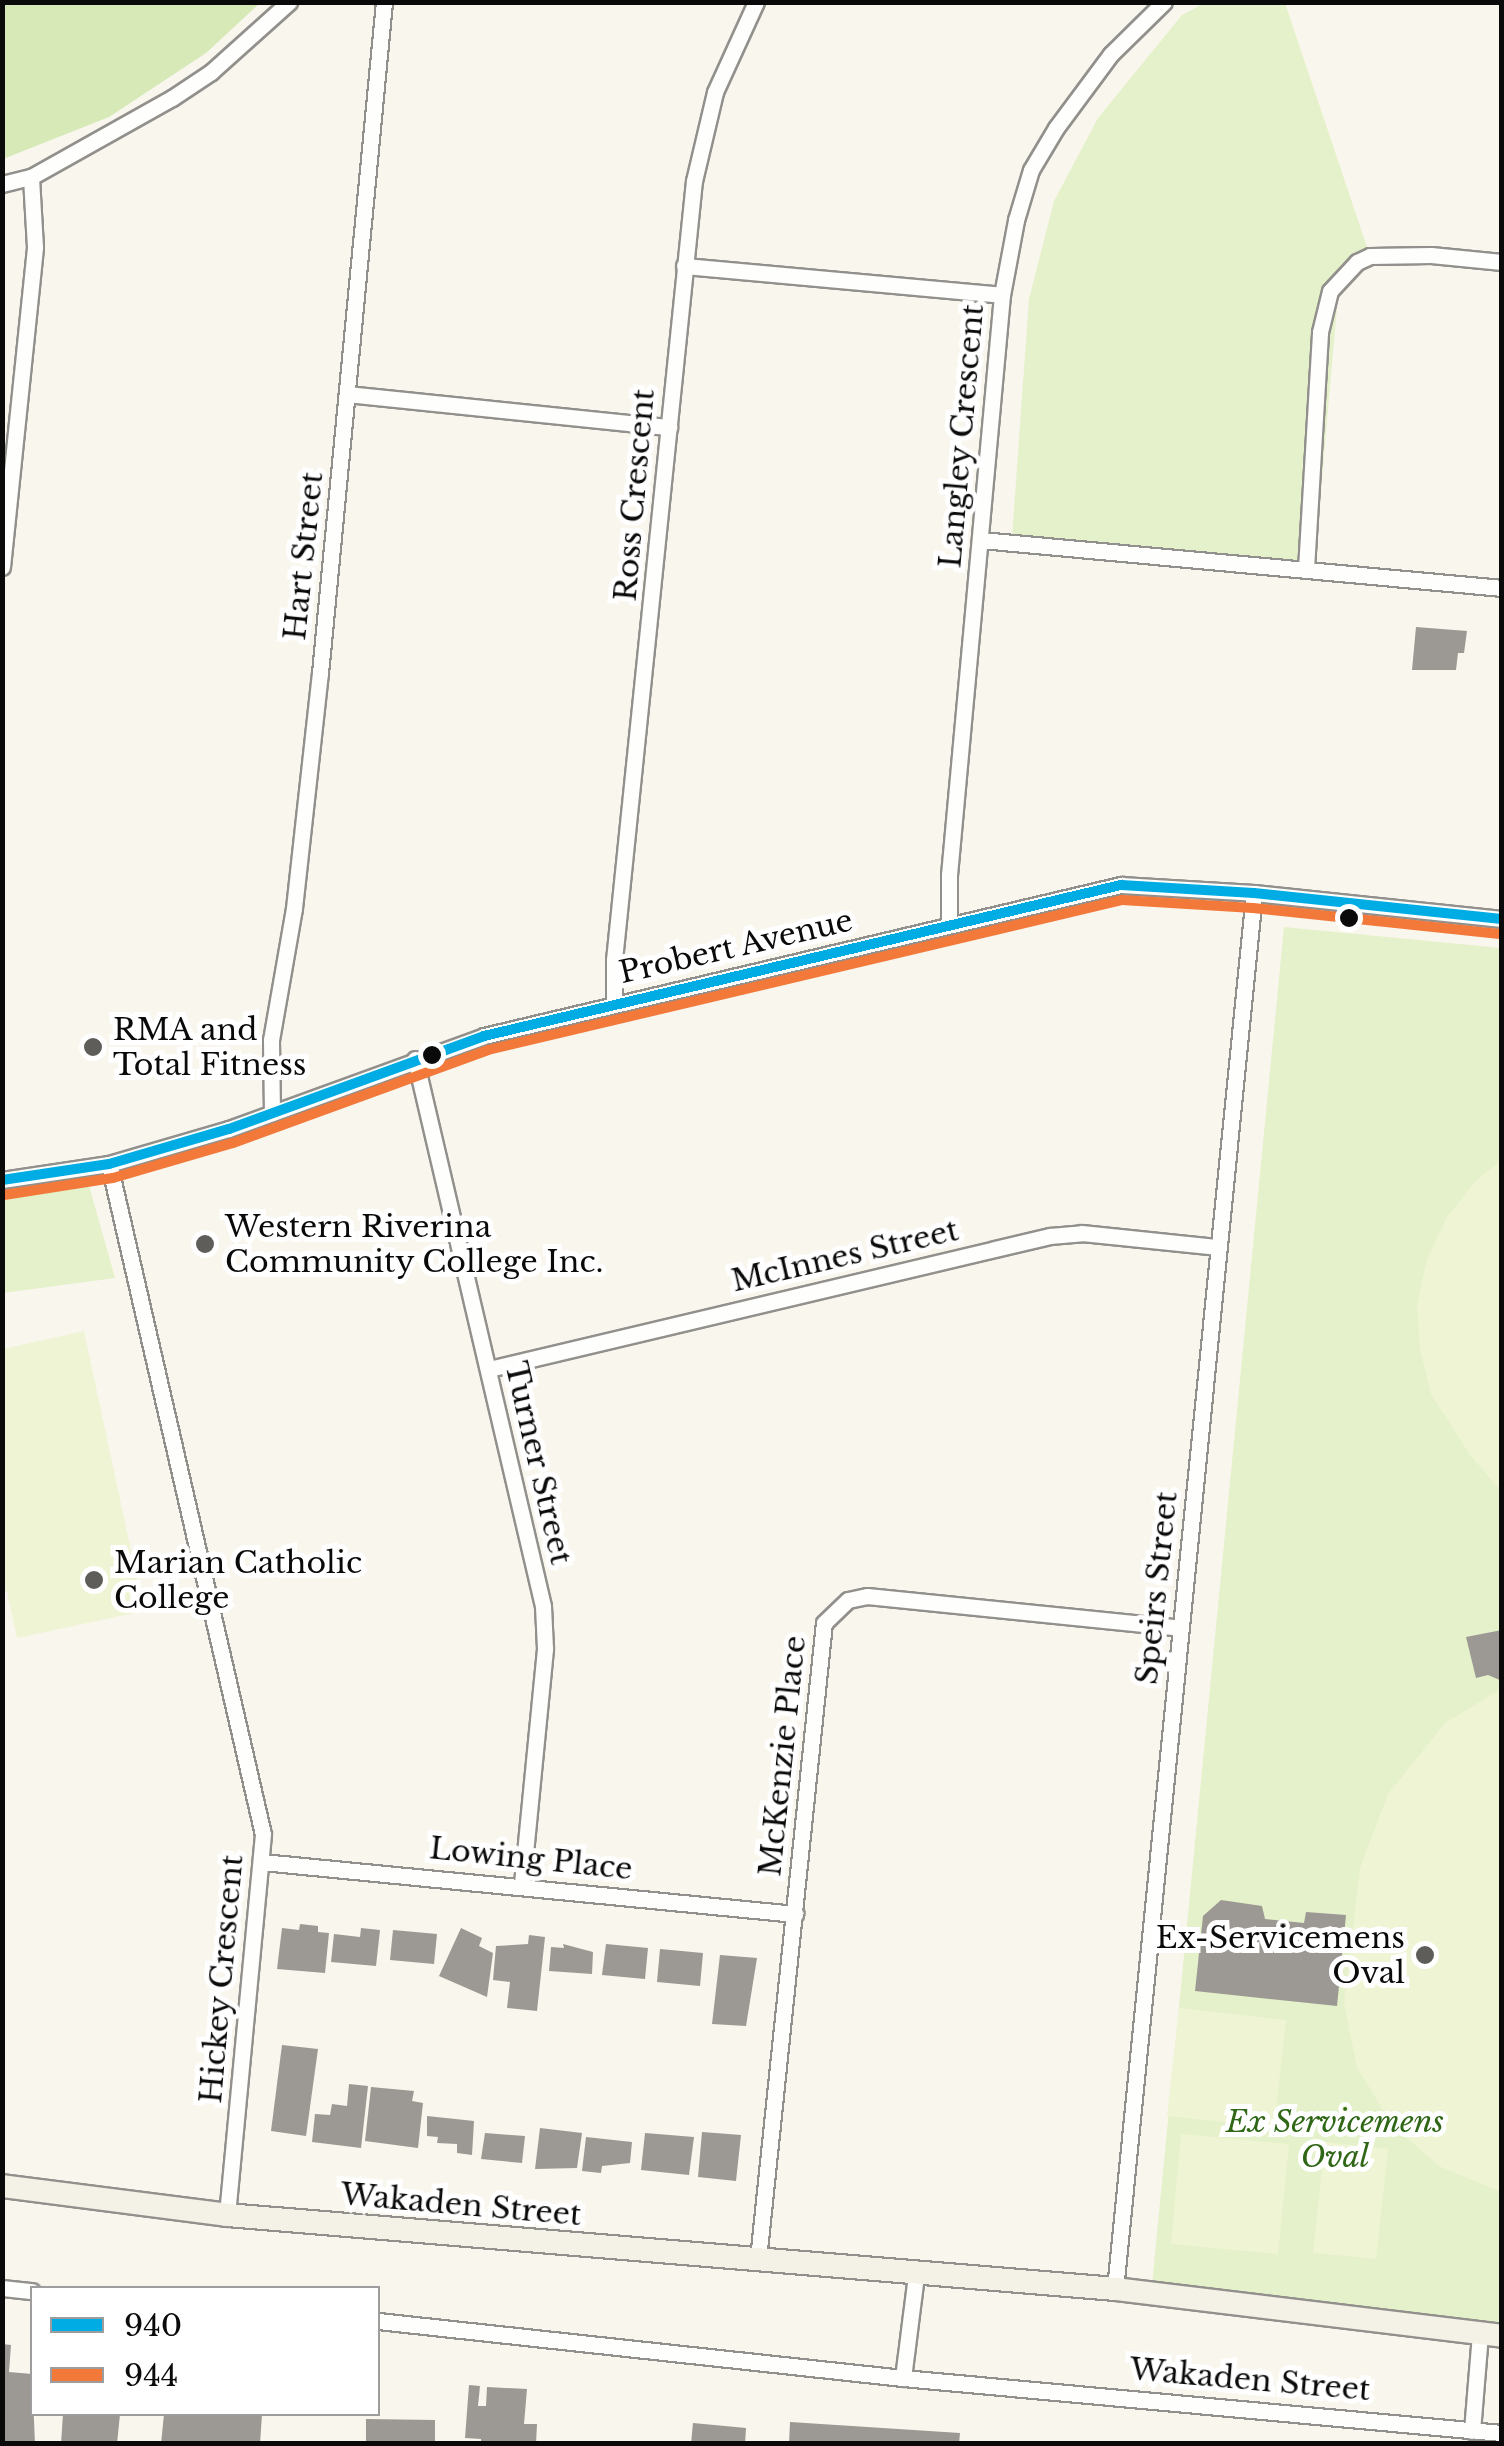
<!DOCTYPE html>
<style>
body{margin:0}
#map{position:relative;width:1504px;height:2446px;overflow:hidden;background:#f9f6ed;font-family:"Libre Baskerville",serif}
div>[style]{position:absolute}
.green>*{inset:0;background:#e5f1ca}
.forest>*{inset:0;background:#d6e9b7}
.pitch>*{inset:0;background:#eff4d4}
.building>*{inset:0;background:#9c9893}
.roads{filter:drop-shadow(2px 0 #92908c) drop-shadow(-2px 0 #92908c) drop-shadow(0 2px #92908c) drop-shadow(0 -2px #92908c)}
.minor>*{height:15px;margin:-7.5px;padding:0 7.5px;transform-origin:7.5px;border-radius:7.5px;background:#fefefc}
.secondary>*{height:22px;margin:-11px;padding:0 11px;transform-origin:11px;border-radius:11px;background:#f4f1e7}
.bus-1>*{height:10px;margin:-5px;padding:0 5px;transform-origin:5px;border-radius:5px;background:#00ace4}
.bus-2>*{height:10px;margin:-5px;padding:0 5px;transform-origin:5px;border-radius:5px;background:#f3793a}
.dots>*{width:28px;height:28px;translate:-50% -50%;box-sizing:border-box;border:5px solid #fff;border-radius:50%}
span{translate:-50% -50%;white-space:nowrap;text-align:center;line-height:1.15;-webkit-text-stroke:10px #fff;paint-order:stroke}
.street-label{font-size:30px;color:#0a0a0a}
.poi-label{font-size:30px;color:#0a0a0a}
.left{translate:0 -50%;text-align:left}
.right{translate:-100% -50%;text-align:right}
.park-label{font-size:30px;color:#2f6716;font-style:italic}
.frame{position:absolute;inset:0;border:5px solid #0a0a0a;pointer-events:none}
.legend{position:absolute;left:30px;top:2286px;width:350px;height:130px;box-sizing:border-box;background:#fff;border:2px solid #9d9d9d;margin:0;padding:12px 18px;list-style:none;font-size:30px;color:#0a0a0a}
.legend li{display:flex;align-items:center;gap:20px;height:50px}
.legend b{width:50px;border:2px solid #9d9d9d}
</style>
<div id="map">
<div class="green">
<div style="clip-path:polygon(1204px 3px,1285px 3px,1370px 256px,1338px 296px,1314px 570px,1012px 538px,1029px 299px,1054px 201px,1098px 118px,1182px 15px)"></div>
<div style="clip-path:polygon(1284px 927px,1501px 948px,1501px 2335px,1151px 2295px)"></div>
<div style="clip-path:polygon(88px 1182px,115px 1278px,3px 1293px,3px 1198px)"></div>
</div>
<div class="forest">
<div style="clip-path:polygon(3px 2px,260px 2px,260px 3px,206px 53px,109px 117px,3px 159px)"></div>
</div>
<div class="pitch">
<div style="clip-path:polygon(1501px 1160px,1501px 1491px,1470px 1455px,1431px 1394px,1420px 1349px,1417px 1305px,1427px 1259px,1447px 1217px,1474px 1183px)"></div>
<div style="clip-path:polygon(84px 1331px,144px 1611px,17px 1638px,7px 1591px,3px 1593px,3px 1349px)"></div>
<div style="clip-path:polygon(1501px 1689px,1501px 2192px,1439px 2166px,1392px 2125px,1357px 2067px,1344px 2004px,1360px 1868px,1388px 1794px,1445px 1723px)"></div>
<div style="clip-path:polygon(1179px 2008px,1286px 2020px,1274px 2127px,1167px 2116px)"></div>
<div style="clip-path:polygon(1181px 2134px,1289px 2144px,1278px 2254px,1171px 2244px)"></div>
<div style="clip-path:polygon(1325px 2142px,1388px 2149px,1376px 2259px,1313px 2253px)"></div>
</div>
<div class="building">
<div style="clip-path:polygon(1416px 627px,1467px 631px,1464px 653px,1458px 653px,1456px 670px,1412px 670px)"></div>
<div style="clip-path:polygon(1502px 1630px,1502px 1681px,1488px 1675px,1476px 1678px,1466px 1637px)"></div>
<div style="clip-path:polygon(1221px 1900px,1262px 1906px,1265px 1919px,1304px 1923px,1306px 1912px,1346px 1915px,1337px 2006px,1195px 1991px,1203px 1916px)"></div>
<div style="clip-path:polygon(300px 1924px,318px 1926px,318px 1932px,329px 1933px,325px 1973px,277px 1969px,282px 1928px,299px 1930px)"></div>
<div style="clip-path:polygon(361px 1928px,380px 1930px,376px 1966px,331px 1962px,334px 1934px,360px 1937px)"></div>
<div style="clip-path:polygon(461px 1928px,482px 1938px,479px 1946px,493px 1953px,487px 1997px,439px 1976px)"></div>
<div style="clip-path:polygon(393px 1930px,437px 1934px,434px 1964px,390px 1960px)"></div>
<div style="clip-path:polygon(529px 1935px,545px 1937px,537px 2011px,507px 2008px,510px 1982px,493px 1980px,496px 1946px,528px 1944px)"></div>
<div style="clip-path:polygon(563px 1944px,593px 1952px,592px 1974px,549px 1971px,551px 1947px,564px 1948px)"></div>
<div style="clip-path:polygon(606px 1944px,648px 1948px,645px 1979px,602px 1975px)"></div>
<div style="clip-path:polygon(660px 1949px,703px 1953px,700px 1986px,657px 1982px)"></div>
<div style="clip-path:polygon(720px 1955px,757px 1958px,746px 2026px,712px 2024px)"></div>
<div style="clip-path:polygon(282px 2045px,318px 2049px,306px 2136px,271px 2131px)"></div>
<div style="clip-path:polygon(349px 2084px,368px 2086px,361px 2148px,312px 2142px,315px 2114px,330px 2115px,332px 2104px,347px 2106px)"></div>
<div style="clip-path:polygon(371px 2087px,414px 2091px,412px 2101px,423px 2103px,418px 2148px,365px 2141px)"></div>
<div style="clip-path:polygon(427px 2116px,474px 2121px,472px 2155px,457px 2153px,457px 2144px,437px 2143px,438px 2137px,427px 2136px)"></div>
<div style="clip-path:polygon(540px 2128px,582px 2133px,577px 2168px,535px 2169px)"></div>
<div style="clip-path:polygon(702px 2132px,741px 2135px,736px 2181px,698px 2177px)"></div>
<div style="clip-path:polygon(485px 2133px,525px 2136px,522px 2163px,481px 2159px)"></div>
<div style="clip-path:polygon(645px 2133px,694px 2137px,689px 2175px,641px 2170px)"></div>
<div style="clip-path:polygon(586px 2137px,632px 2142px,630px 2163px,602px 2166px,601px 2173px,582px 2171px)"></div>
<div style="clip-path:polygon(2px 2344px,11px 2345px,9px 2372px,32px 2374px,35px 2444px,2px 2444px)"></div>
<div style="clip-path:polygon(469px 2385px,480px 2386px,478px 2406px,486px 2406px,487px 2387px,527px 2389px,524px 2424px,537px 2424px,536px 2444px,481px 2444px,481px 2439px,465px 2438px)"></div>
<div style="clip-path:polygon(63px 2414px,120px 2414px,117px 2444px,61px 2444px)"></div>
<div style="clip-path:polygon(164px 2414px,262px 2414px,260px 2444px,161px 2444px)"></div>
<div style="clip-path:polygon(366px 2419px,435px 2420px,435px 2444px,366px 2444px)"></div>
<div style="clip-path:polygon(790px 2422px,960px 2433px,959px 2444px,789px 2444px)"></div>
<div style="clip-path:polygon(693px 2423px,746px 2428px,745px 2444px,691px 2444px)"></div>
</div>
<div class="roads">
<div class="minor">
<div style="left:2px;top:184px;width:30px;rotate:-14deg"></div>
<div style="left:31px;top:177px;width:162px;rotate:-29.3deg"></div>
<div style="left:172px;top:98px;width:47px;rotate:-33.7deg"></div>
<div style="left:211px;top:72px;width:105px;rotate:-41.9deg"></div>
<div style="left:684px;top:266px;width:319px;rotate:5.2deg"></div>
<div style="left:347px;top:394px;width:324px;rotate:5.9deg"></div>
<div style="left:981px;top:540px;width:523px;rotate:5.26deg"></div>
<div style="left:2px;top:567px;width:322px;rotate:-84.1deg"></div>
<div style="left:35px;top:247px;width:70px;rotate:-93.3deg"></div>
<div style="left:1306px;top:569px;width:237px;rotate:-86.6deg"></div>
<div style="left:1320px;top:332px;width:42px;rotate:-76.3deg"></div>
<div style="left:1330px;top:291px;width:40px;rotate:-47deg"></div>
<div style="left:1357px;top:262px;width:14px;rotate:-25deg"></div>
<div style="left:1370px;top:256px;width:61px;rotate:-0.9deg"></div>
<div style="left:1431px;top:255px;width:71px;rotate:5.6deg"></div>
<div style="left:949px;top:925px;width:50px;rotate:-90deg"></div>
<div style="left:949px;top:875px;width:582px;rotate:-84.78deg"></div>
<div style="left:1002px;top:295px;width:76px;rotate:-79.4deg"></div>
<div style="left:1016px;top:220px;width:52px;rotate:-73.3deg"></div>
<div style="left:1031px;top:170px;width:49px;rotate:-59.2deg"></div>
<div style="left:1056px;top:128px;width:92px;rotate:-53.4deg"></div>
<div style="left:1111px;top:54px;width:74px;rotate:-44.5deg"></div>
<div style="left:614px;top:1004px;width:44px;rotate:-90deg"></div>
<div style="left:614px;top:960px;width:783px;rotate:-84.14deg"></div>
<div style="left:694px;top:181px;width:91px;rotate:-76.7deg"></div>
<div style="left:715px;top:92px;width:99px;rotate:-65.5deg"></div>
<div style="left:415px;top:1059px;width:562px;rotate:76.83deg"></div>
<div style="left:543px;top:1606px;width:43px;rotate:87.3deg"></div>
<div style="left:545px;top:1649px;width:237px;rotate:95.6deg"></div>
<div style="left:272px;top:1113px;width:73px;rotate:-90.8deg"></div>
<div style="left:271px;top:1040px;width:134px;rotate:-80.1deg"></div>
<div style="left:294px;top:908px;width:236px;rotate:-83.7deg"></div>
<div style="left:320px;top:673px;width:674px;rotate:-84.55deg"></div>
<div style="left:109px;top:1164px;width:687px;rotate:77.06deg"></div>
<div style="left:263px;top:1834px;width:383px;rotate:95.4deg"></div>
<div style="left:2px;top:1180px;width:108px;rotate:-8.5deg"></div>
<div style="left:109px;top:1164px;width:125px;rotate:-16.3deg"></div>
<div style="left:229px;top:1129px;width:271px;rotate:-20deg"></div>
<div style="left:484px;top:1036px;width:655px;rotate:-13.34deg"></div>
<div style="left:1121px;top:885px;width:133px;rotate:3.4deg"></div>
<div style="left:1254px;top:893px;width:249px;rotate:6deg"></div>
<div style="left:489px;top:1369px;width:577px;rotate:-13.34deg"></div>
<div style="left:1050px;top:1236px;width:32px;rotate:-5deg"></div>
<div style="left:1082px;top:1233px;width:137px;rotate:5.9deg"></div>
<div style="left:262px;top:1862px;width:536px;rotate:5.57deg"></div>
<div style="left:758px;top:2259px;width:639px;rotate:-84.08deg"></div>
<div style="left:824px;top:1623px;width:33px;rotate:-44deg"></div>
<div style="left:848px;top:1600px;width:19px;rotate:-12deg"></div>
<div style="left:867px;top:1596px;width:315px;rotate:5.8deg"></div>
<div style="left:2px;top:2288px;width:30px;rotate:6deg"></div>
<div style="left:1115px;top:2289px;width:1403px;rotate:-84.31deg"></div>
<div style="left:378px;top:2321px;width:528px;rotate:6.2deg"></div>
<div style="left:903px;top:2378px;width:602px;rotate:5.25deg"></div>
<div style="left:903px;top:2378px;width:104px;rotate:-82.8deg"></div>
<div style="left:1472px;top:2431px;width:97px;rotate:-85.3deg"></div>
</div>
<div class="secondary">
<div style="left:2px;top:2186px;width:227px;rotate:7.3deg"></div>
<div style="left:227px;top:2215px;width:891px;rotate:4.76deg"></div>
<div style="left:1115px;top:2289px;width:390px;rotate:6.9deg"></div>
</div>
</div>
<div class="bus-1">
<div style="left:2px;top:1180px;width:108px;rotate:-8.5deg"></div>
<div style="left:109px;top:1164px;width:125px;rotate:-16.3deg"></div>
<div style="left:229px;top:1129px;width:271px;rotate:-20deg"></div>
<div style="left:484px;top:1036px;width:655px;rotate:-13.34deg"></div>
<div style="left:1121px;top:885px;width:133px;rotate:3.4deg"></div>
<div style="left:1254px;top:893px;width:249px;rotate:6deg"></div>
</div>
<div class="bus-2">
<div style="left:4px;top:1195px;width:110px;rotate:-8.9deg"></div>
<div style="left:113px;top:1178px;width:125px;rotate:-16.3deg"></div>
<div style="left:233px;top:1143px;width:271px;rotate:-20deg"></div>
<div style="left:488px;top:1050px;width:652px;rotate:-13.31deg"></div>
<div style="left:1122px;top:900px;width:131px;rotate:3.5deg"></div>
<div style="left:1253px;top:908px;width:248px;rotate:6deg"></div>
</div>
<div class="dots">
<div style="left:1349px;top:918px;background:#0a0a0a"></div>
<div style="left:93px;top:1047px;background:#5e5d59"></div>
<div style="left:432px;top:1055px;background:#0a0a0a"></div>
<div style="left:205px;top:1244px;background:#5e5d59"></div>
<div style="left:94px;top:1580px;background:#5e5d59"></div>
<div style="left:1425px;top:1955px;background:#5e5d59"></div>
</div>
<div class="street-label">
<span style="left:962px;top:436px;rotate:-85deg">Langley Crescent</span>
<span style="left:635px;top:495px;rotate:-85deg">Ross Crescent</span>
<span style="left:304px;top:556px;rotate:-84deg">Hart Street</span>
<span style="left:736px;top:947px;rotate:-13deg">Probert Avenue</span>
<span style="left:845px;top:1256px;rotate:-13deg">McInnes Street</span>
<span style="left:538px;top:1463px;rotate:77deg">Turner Street</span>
<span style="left:1157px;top:1588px;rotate:-84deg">Speirs Street</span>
<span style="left:783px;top:1756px;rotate:-84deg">McKenzie Place</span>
<span style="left:531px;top:1859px;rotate:6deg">Lowing Place</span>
<span style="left:222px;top:1979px;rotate:-85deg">Hickey Crescent</span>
<span style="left:461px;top:2205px;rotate:5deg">Wakaden Street</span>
<span style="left:1250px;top:2380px;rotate:5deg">Wakaden Street</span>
</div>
<div class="poi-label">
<span class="left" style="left:113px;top:1047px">RMA and<br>Total Fitness</span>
<span class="left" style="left:225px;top:1244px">Western Riverina<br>Community College Inc.</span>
<span class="left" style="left:114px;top:1580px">Marian Catholic<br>College</span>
<span class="right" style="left:1405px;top:1955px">Ex-Servicemens<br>Oval</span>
</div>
<div class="park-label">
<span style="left:1335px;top:2139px">Ex Servicemens<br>Oval</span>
</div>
<div class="frame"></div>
<ul class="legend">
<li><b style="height:12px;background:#00ace4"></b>940</li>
<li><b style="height:12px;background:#f3793a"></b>944</li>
</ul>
</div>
